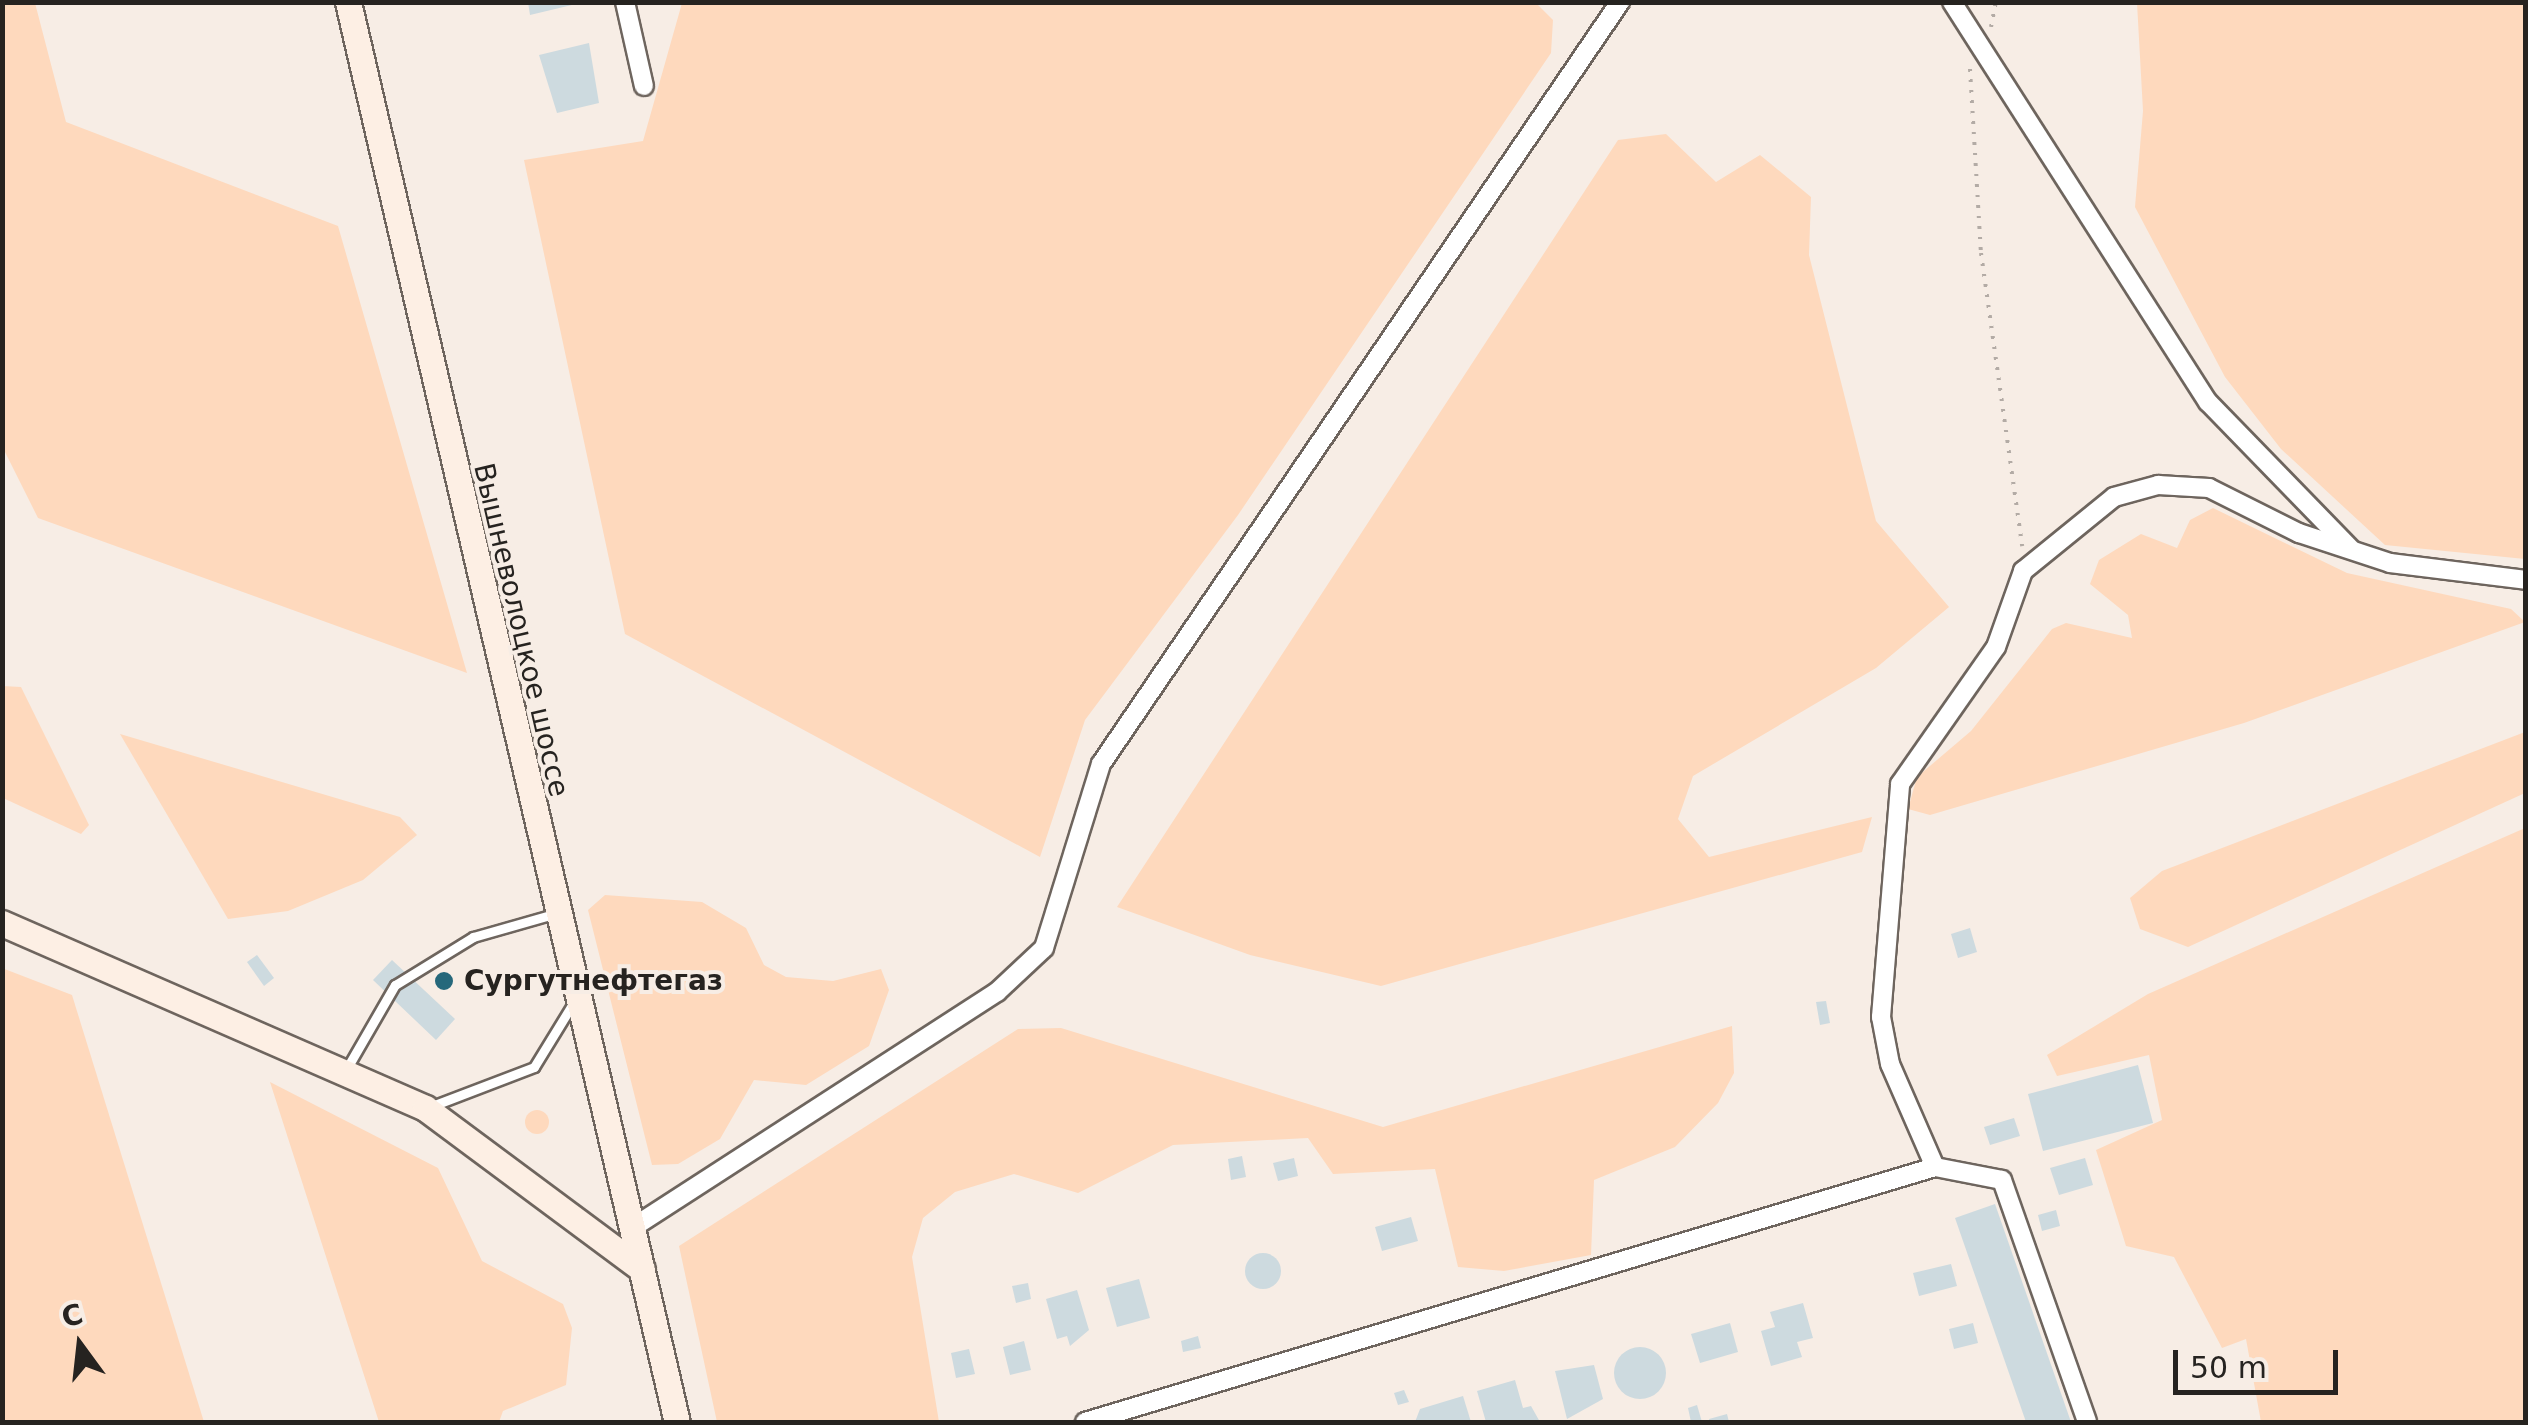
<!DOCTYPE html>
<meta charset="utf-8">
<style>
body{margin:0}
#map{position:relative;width:2528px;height:1425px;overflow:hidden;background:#f7ede5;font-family:"DejaVu Sans",sans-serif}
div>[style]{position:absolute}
.green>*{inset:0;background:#fed9bd}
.round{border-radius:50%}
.building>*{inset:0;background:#cddadf}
.path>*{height:4px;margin-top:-2px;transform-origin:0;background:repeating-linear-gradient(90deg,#b3aba5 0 2.5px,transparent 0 10.5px)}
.roads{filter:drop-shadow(2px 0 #6e655e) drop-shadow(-2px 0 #6e655e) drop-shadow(0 2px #6e655e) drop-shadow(0 -2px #6e655e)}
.service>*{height:9px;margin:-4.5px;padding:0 4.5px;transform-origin:4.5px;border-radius:4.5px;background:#fff}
.minor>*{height:18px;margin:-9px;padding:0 9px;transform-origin:9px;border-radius:9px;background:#fff}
.secondary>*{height:25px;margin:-12.5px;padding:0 12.5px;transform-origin:12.5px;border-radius:12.5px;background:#fdefe4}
.dots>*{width:28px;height:28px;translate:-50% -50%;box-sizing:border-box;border:5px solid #f7ede5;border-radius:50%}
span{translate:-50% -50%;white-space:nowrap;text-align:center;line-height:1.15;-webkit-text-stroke:8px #f7ede5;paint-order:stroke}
.street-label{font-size:28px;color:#262320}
.poi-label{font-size:28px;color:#262320;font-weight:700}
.left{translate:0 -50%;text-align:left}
.frame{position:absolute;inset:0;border:5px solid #262320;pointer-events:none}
.north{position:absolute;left:30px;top:1295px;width:100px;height:100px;-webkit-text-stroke:8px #f7ede5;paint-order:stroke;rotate:345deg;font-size:28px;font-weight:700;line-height:40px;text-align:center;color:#262320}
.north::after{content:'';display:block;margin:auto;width:35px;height:45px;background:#262320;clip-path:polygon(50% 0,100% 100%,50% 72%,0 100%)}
.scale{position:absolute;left:2173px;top:1350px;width:165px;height:45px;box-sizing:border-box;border:5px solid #262320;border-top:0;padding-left:12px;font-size:30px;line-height:35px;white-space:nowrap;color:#262320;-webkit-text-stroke:8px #f7ede5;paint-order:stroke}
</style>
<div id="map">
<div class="green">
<div style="clip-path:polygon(3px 2px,35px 3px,66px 122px,338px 226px,467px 673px,38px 518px,3px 448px)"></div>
<div style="clip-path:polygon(1536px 3px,1553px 20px,1551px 53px,1238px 515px,1085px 720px,1040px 857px,625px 634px,524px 160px,643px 141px,682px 3px)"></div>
<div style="clip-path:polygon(2137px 3px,2525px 3px,2525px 559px,2385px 545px,2281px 449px,2225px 377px,2135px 207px,2143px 111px)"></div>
<div style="clip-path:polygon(1666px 134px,1716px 182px,1760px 155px,1811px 197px,1809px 255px,1876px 521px,1949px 607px,1876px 668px,1693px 776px,1678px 819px,1709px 857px,1872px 817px,1862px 852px,1381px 986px,1250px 955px,1117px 907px,1618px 140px)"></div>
<div style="clip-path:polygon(2213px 508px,2347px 573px,2511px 609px,2525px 622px,2244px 723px,1930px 815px,1908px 809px,1917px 777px,1971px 731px,2052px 629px,2066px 623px,2132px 638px,2128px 615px,2090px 584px,2099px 560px,2141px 534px,2177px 548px,2190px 520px)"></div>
<div style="clip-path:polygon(2px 686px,21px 687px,89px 825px,81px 834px,3px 798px)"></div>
<div style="clip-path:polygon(2525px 732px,2525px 793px,2188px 947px,2140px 929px,2130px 898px,2162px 871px)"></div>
<div style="clip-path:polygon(120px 734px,400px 817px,417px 835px,363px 880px,288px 911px,228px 919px)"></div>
<div style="clip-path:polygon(2525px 828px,2525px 1422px,2261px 1422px,2246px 1339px,2222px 1348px,2174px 1257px,2126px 1246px,2096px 1150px,2162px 1120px,2149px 1055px,2057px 1076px,2047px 1055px,2148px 994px)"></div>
<div style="clip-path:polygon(605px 895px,702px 902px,746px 928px,764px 965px,786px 977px,833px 981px,881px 969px,889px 990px,869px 1046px,806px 1085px,754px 1080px,720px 1139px,678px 1164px,652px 1165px,588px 910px)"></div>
<div style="clip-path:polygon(2px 968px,72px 995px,204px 1422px,3px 1422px)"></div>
<div style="clip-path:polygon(1732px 1026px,1734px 1073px,1718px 1103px,1675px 1147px,1594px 1180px,1591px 1255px,1504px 1271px,1458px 1267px,1435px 1169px,1333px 1174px,1308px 1138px,1173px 1145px,1078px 1193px,1014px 1174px,955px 1192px,923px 1218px,912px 1257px,939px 1422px,717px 1422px,679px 1246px,1018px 1029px,1061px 1028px,1383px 1127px)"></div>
<div style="clip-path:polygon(270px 1082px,438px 1168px,482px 1261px,563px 1304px,572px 1328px,566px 1385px,503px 1411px,499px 1422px,379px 1422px)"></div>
<div class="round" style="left:525px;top:1110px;width:24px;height:24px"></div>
</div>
<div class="building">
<div style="clip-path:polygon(528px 2px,576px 2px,576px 4px,530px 15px)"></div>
<div style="clip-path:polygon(589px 43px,599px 103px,557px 113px,539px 55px)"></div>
<div style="clip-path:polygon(1970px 928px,1977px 952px,1958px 958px,1951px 934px)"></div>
<div style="clip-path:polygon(257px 955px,274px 978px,264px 986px,247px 962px)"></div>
<div style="clip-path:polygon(392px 960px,455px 1019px,436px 1040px,373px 980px)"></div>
<div style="clip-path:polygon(1826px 1001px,1830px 1023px,1820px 1025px,1816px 1002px)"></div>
<div style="clip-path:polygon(2138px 1065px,2153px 1123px,2043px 1151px,2028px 1094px)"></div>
<div style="clip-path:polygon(2014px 1118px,2020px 1136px,1990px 1145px,1984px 1127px)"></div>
<div style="clip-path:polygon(1242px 1156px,1246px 1177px,1231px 1180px,1228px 1159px)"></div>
<div style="clip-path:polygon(1294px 1158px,1298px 1176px,1278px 1181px,1273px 1163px)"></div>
<div style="clip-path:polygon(2085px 1158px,2093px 1185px,2059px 1195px,2050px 1168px)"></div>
<div style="clip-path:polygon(1995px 1204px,2071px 1422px,2026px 1422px,1955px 1218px)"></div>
<div style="clip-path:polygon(2056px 1210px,2060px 1226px,2042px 1231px,2038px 1215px)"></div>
<div style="clip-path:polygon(1411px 1217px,1418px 1241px,1382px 1251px,1375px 1227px)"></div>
<div class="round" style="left:1245px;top:1253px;width:36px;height:36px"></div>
<div style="clip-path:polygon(1951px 1264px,1957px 1286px,1919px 1296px,1913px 1273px)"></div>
<div style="clip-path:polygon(1139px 1279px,1150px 1318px,1117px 1327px,1106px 1288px)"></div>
<div style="clip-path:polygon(1028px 1283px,1031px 1299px,1016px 1303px,1012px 1286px)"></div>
<div style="clip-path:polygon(1077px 1290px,1089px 1330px,1070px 1346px,1067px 1336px,1057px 1339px,1046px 1299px)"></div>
<div style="clip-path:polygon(1803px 1303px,1813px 1338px,1797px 1342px,1802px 1357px,1771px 1366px,1761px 1331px,1775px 1327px,1770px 1312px)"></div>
<div style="clip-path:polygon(1730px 1323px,1738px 1352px,1700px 1363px,1691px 1334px)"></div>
<div style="clip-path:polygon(1973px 1323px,1978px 1343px,1954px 1349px,1949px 1329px)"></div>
<div style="clip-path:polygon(1198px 1336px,1201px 1348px,1183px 1352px,1181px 1341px)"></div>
<div style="clip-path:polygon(1024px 1341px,1031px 1370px,1010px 1375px,1003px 1347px)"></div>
<div class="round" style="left:1614px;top:1347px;width:52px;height:52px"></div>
<div style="clip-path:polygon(969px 1349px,975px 1374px,956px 1378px,951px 1353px)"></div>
<div style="clip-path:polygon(1594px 1365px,1603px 1399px,1567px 1419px,1555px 1371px)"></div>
<div style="clip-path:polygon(1515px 1380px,1523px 1408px,1531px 1406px,1540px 1422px,1486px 1422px,1477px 1391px)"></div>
<div style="clip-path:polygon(1404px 1390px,1409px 1402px,1398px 1405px,1394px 1393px)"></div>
<div style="clip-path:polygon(1463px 1396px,1471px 1422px,1415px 1422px,1420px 1409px)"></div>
<div style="clip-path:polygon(1697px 1405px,1702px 1422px,1691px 1422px,1688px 1408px)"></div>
<div style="clip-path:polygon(1727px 1414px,1729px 1422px,1710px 1422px,1709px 1419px)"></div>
</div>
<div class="path">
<div style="left:1991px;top:27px;width:25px;rotate:-79deg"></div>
<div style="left:1970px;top:69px;width:184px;rotate:86.6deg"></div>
<div style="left:1981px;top:253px;width:296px;rotate:82deg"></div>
</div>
<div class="roads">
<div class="service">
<div style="left:347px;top:1068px;width:96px;rotate:-60deg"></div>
<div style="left:395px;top:985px;width:92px;rotate:-31.6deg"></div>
<div style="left:473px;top:937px;width:84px;rotate:-15.9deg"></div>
<div style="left:432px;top:1106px;width:109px;rotate:-20.9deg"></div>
<div style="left:534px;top:1067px;width:73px;rotate:-58.5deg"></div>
</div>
<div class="minor">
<div style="left:625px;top:2px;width:86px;rotate:77.3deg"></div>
<div style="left:1952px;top:2px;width:475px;rotate:57.4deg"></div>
<div style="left:2208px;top:402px;width:204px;rotate:45.8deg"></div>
<div style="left:1935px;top:1167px;width:112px;rotate:-113.6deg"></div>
<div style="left:1890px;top:1064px;width:48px;rotate:-100.8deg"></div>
<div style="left:1881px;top:1017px;width:234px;rotate:-85.3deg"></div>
<div style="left:1900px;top:784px;width:167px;rotate:-55deg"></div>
<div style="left:1996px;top:647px;width:81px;rotate:-70.4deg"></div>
<div style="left:2023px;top:571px;width:117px;rotate:-39.1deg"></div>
<div style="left:2114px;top:497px;width:46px;rotate:-15.3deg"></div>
<div style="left:2158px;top:485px;width:51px;rotate:3.4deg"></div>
<div style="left:2209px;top:488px;width:101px;rotate:26.6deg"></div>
<div style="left:2299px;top:533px;width:96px;rotate:18.2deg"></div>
<div style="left:2390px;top:563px;width:137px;rotate:7.1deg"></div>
<div style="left:632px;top:1228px;width:435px;rotate:-32.9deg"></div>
<div style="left:997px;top:992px;width:64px;rotate:-43.1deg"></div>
<div style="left:1044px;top:948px;width:193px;rotate:-72.8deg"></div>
<div style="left:1101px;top:764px;width:922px;rotate:-55.74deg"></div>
<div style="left:1085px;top:1422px;width:887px;rotate:-16.7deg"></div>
<div style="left:1935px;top:1167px;width:68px;rotate:11deg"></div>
<div style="left:2002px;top:1180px;width:256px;rotate:70.6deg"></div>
</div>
<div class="secondary">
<div style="left:348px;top:2px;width:1458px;rotate:76.96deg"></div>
<div style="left:2px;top:923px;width:462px;rotate:23.6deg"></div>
<div style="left:425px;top:1108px;width:270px;rotate:36.6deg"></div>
</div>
</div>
<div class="dots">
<div style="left:444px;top:981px;background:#26687b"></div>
</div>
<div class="street-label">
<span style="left:521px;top:630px;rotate:77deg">Вышневолоцкое шоссе</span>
</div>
<div class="poi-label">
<span class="left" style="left:464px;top:981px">Сургутнефтегаз</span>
</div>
<div class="frame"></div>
<div class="north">С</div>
<div class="scale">50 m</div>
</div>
